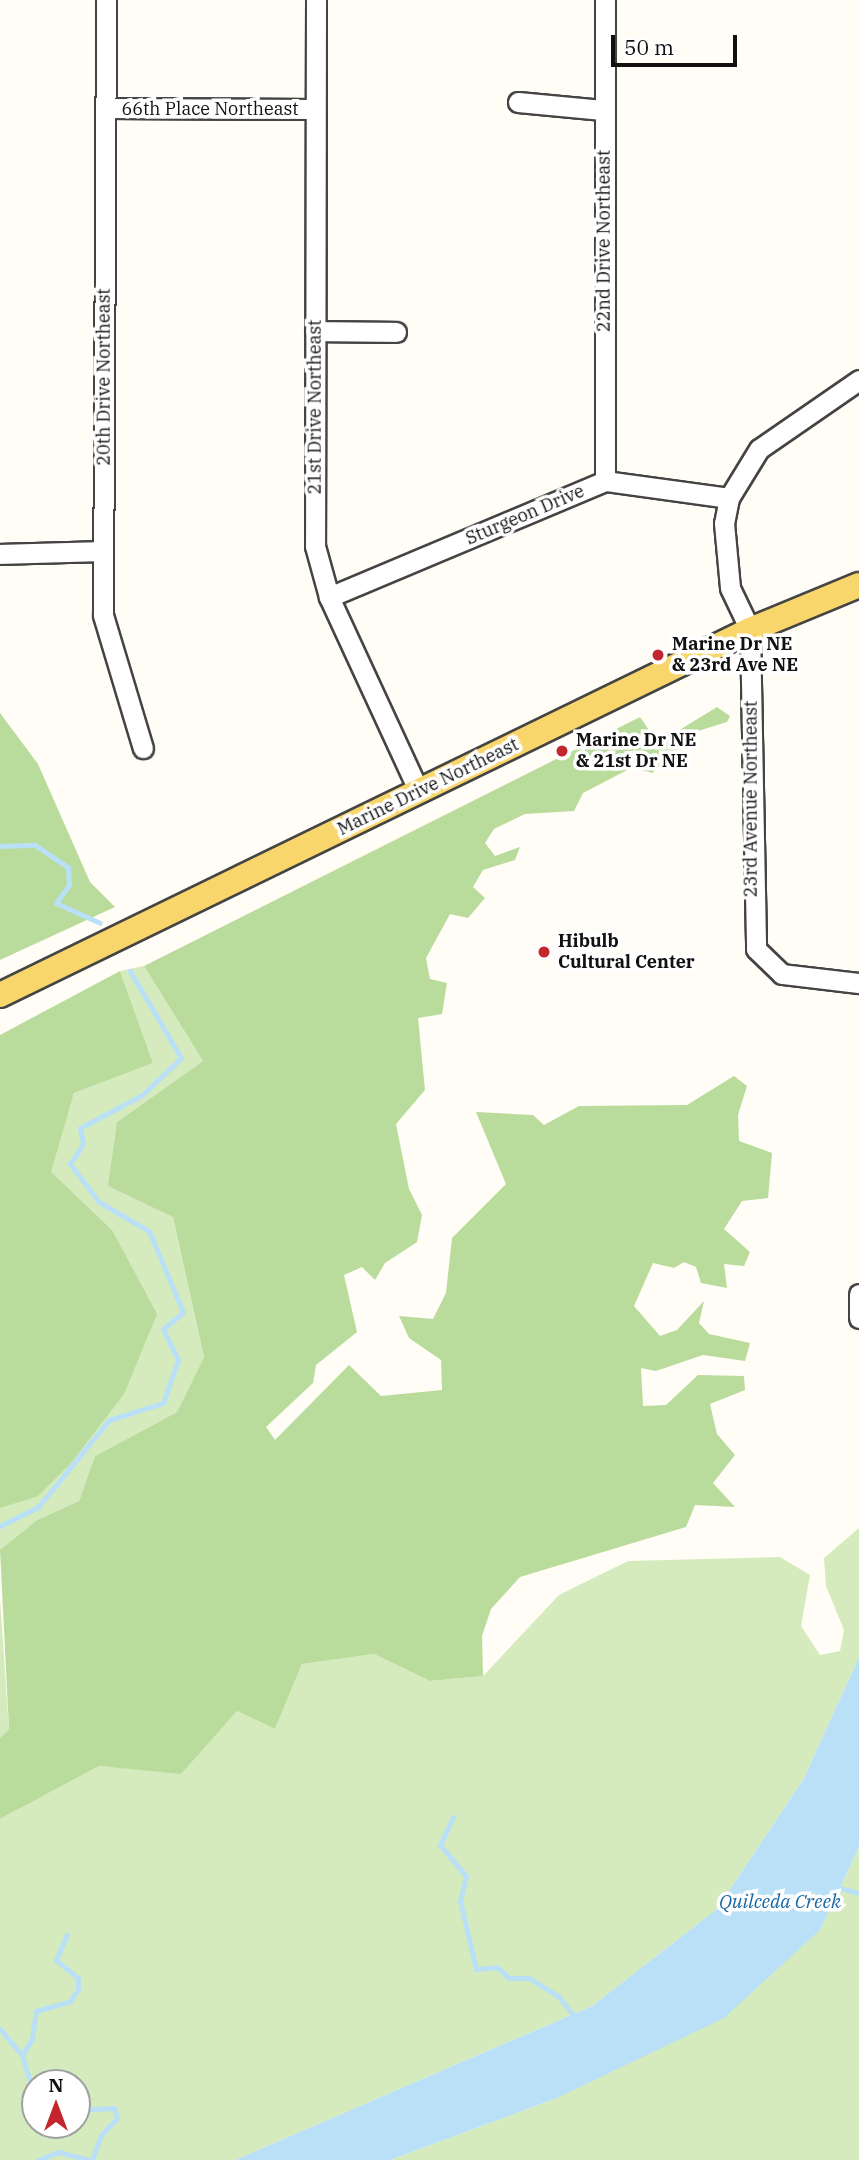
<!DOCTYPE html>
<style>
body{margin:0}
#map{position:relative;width:859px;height:2160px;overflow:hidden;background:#fffdf5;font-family:"IBM Plex Serif",serif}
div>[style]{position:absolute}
.green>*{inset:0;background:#d5ebbd}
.forest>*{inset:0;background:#b9dc9c}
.water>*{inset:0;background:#b9e0f7}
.stream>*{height:5px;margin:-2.5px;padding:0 2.5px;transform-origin:2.5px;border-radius:2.5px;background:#b9e0f7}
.roads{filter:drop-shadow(2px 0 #444) drop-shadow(-2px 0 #444) drop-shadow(0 2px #444) drop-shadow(0 -2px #444)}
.minor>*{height:19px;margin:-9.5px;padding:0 9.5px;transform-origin:9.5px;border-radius:9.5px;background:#fff}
.major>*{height:24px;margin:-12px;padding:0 12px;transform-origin:12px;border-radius:12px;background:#f9d66b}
.dots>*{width:19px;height:19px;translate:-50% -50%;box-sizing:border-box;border:4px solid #fff;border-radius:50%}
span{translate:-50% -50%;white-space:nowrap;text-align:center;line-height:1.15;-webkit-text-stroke:7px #fff;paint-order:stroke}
.street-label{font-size:18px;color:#111}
.poi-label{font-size:18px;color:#111;font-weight:700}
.left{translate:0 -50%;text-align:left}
.water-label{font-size:19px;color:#1768a6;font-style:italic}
.north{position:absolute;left:21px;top:2069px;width:70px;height:70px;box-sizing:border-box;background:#fff;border:2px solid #a0a0a0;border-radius:50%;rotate:0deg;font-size:19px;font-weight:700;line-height:28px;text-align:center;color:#111}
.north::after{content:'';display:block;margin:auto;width:24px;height:32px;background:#c4262e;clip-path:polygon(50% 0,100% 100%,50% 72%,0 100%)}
.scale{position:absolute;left:611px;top:35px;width:126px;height:32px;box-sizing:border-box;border:4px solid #111;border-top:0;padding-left:9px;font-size:21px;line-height:24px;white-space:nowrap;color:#111;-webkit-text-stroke:5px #fff;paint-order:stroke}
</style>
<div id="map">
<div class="green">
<div style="clip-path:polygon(144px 966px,203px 1061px,117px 1122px,173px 1217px,204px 1357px,177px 1412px,95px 1456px,79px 1501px,37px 1520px,0 1550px,0 1508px,37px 1497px,112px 1230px,50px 1172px,74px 1093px,153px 1063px,120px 971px)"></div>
<div style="clip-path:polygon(evenodd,859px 1528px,859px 1657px,804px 1778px,717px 1909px,592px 2006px,235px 2160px,0 2160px,0 1819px,99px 1766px,181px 1773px,237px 1711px,275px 1729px,302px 1664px,374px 1654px,430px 1681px,483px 1676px,559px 1595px,628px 1561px,780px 1557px,810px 1575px,801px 1626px,820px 1655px,840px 1651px,844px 1630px,826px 1586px,824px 1558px,859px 1528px,35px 2083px,77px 2083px,77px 2125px,35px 2125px,35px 2083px)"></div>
<div style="clip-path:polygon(0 1599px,9px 1729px,0 1738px)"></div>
<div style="clip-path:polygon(859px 1847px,859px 2160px,390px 2160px,557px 2098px,820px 1930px)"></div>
</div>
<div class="forest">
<div style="clip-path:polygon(717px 707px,730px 716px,727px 722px,698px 731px,652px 773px,633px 767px,583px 793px,574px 811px,525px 814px,494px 829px,485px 843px,495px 856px,520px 847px,515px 860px,483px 870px,473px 887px,485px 898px,468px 918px,450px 914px,426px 958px,430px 979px,447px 983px,442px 1014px,418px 1018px,425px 1090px,396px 1124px,409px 1189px,422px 1215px,417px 1242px,385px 1263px,375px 1280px,362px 1267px,344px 1275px,357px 1332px,316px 1365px,313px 1383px,266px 1427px,275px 1440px,349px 1365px,381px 1396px,442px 1390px,441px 1360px,409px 1338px,399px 1316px,433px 1319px,446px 1293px,452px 1238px,506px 1184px,476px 1112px,533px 1115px,544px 1125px,579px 1106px,687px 1105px,734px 1076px,747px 1086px,738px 1115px,739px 1141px,772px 1153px,768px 1198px,742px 1201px,724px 1229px,750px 1252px,744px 1266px,724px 1264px,727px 1288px,701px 1283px,696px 1267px,684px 1262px,674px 1268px,653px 1263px,634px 1306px,660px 1336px,677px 1330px,704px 1301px,699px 1323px,709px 1334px,750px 1343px,745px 1361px,703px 1355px,656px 1371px,641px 1368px,643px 1406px,666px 1405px,698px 1375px,744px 1376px,745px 1390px,710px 1404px,717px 1434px,735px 1455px,713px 1483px,735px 1507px,695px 1505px,686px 1527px,520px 1577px,491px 1609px,482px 1636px,483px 1676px,430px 1681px,374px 1654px,302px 1664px,275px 1729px,237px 1711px,181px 1774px,99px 1766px,0 1819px,0 1738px,9px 1729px,0 1550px,37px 1520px,79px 1501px,95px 1456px,177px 1412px,204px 1357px,173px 1217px,108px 1186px,117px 1122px,203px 1061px,144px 966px,640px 717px,653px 736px,668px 737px)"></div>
<div style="clip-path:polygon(0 713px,38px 764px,90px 882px,115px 907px,0 960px)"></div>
<div style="clip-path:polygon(120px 971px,153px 1063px,74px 1093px,51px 1172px,112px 1230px,157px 1314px,124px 1394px,71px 1463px,37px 1497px,0 1508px,0 1035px)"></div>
</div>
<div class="water">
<div style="clip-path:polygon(859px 1657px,859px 1847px,820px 1930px,724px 2018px,557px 2098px,390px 2160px,235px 2160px,592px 2006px,717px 1909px,804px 1778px)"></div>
</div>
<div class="stream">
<div style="left:0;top:846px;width:35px;rotate:-2deg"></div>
<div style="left:35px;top:845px;width:40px;rotate:34deg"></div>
<div style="left:68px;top:867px;width:18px;rotate:87deg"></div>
<div style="left:69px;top:885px;width:22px;rotate:126deg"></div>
<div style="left:56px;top:903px;width:48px;rotate:24.4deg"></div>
<div style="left:0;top:1526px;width:42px;rotate:-26.6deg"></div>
<div style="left:38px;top:1507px;width:112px;rotate:-50.8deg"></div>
<div style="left:109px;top:1420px;width:57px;rotate:-17.5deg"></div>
<div style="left:163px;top:1403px;width:46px;rotate:-70.8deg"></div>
<div style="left:178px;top:1360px;width:34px;rotate:-116deg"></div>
<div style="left:163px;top:1329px;width:26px;rotate:-40deg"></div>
<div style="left:183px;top:1312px;width:88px;rotate:-112.8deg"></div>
<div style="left:149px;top:1231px;width:58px;rotate:-149.9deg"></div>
<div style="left:99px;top:1202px;width:48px;rotate:-127.3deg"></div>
<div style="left:70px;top:1164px;width:24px;rotate:-57deg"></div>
<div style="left:83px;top:1144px;width:16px;rotate:-101deg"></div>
<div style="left:80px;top:1128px;width:70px;rotate:-28deg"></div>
<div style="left:142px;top:1095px;width:54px;rotate:-43.5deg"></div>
<div style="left:181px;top:1058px;width:101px;rotate:-120.4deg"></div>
<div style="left:453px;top:1817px;width:31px;rotate:115deg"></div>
<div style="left:440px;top:1845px;width:40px;rotate:50deg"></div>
<div style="left:466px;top:1876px;width:26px;rotate:103deg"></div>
<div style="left:460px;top:1901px;width:70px;rotate:76.8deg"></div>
<div style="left:476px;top:1969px;width:21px;rotate:-5deg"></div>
<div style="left:497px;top:1967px;width:16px;rotate:43deg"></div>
<div style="left:509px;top:1978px;width:20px"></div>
<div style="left:529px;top:1978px;width:34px;rotate:32deg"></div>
<div style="left:558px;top:1996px;width:28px;rotate:51deg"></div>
<div style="left:835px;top:1887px;width:25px;rotate:14deg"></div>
<div style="left:0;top:2029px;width:34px;rotate:50deg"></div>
<div style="left:22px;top:2055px;width:45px;rotate:73.2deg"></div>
<div style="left:22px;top:2055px;width:19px;rotate:-58deg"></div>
<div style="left:32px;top:2039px;width:28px;rotate:-82deg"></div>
<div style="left:36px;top:2011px;width:35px;rotate:-16deg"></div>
<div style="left:70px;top:2001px;width:14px;rotate:-56deg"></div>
<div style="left:78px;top:1989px;width:11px;rotate:-90deg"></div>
<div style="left:78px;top:1978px;width:28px;rotate:-141deg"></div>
<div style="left:56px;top:1960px;width:28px;rotate:-67deg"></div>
<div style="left:77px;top:2110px;width:37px;rotate:-3deg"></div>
<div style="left:114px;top:2108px;width:10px;rotate:73deg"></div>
<div style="left:117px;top:2118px;width:23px;rotate:133deg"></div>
<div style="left:101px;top:2135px;width:27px;rotate:110deg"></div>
<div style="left:38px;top:2160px;width:22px;rotate:-22deg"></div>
<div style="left:58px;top:2152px;width:33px;rotate:14deg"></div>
</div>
<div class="roads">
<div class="minor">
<div style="left:106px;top:0;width:615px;rotate:90.28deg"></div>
<div style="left:103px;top:615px;width:139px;rotate:73.3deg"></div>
<div style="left:316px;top:0;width:546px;rotate:90.1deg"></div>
<div style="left:315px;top:546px;width:53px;rotate:74.6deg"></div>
<div style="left:329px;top:597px;width:215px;rotate:65.2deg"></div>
<div style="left:518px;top:102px;width:85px;rotate:5.4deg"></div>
<div style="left:106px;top:108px;width:209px;rotate:0.3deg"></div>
<div style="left:315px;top:331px;width:81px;rotate:0.7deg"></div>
<div style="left:859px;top:380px;width:121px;rotate:145.4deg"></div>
<div style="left:759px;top:449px;width:57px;rotate:121.5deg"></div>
<div style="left:729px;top:498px;width:25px;rotate:101deg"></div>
<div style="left:724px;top:523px;width:65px;rotate:84.7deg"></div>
<div style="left:730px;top:588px;width:47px;rotate:64.5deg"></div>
<div style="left:750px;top:630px;width:319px;rotate:88.9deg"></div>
<div style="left:756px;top:949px;width:36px;rotate:44deg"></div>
<div style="left:782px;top:974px;width:78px;rotate:6.7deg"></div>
<div style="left:605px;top:481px;width:481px;rotate:-90deg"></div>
<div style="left:0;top:554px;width:103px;rotate:-1.7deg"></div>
<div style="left:329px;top:597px;width:299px;rotate:-22.8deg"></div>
<div style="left:605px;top:481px;width:125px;rotate:7.8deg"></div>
<div style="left:859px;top:1294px;width:24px;rotate:90deg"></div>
</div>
<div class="major">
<div style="left:0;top:995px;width:834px;rotate:-25.95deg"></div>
<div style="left:750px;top:630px;width:118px;rotate:-22.4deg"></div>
</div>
</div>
<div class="dots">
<div style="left:658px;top:655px;background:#c4262e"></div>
<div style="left:562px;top:751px;background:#c4262e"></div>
<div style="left:544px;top:952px;background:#c4262e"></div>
</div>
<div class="street-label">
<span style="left:210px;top:109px">66th Place Northeast</span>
<span style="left:604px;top:241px;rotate:-90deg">22nd Drive Northeast</span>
<span style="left:104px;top:377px;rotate:-90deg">20th Drive Northeast</span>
<span style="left:315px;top:407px;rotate:-90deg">21st Drive Northeast</span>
<span style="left:525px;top:515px;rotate:-23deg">Sturgeon Drive</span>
<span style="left:428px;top:787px;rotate:-26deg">Marine Drive Northeast</span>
<span style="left:751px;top:799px;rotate:-90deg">23rd Avenue Northeast</span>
</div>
<div class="poi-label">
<span class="left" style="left:672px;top:655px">Marine Dr NE<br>&amp; 23rd Ave NE</span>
<span class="left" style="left:576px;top:751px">Marine Dr NE<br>&amp; 21st Dr NE</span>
<span class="left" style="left:558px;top:952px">Hibulb<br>Cultural Center</span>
</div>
<div class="water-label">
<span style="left:780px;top:1902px">Quilceda Creek</span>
</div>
<div class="north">N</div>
<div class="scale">50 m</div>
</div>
